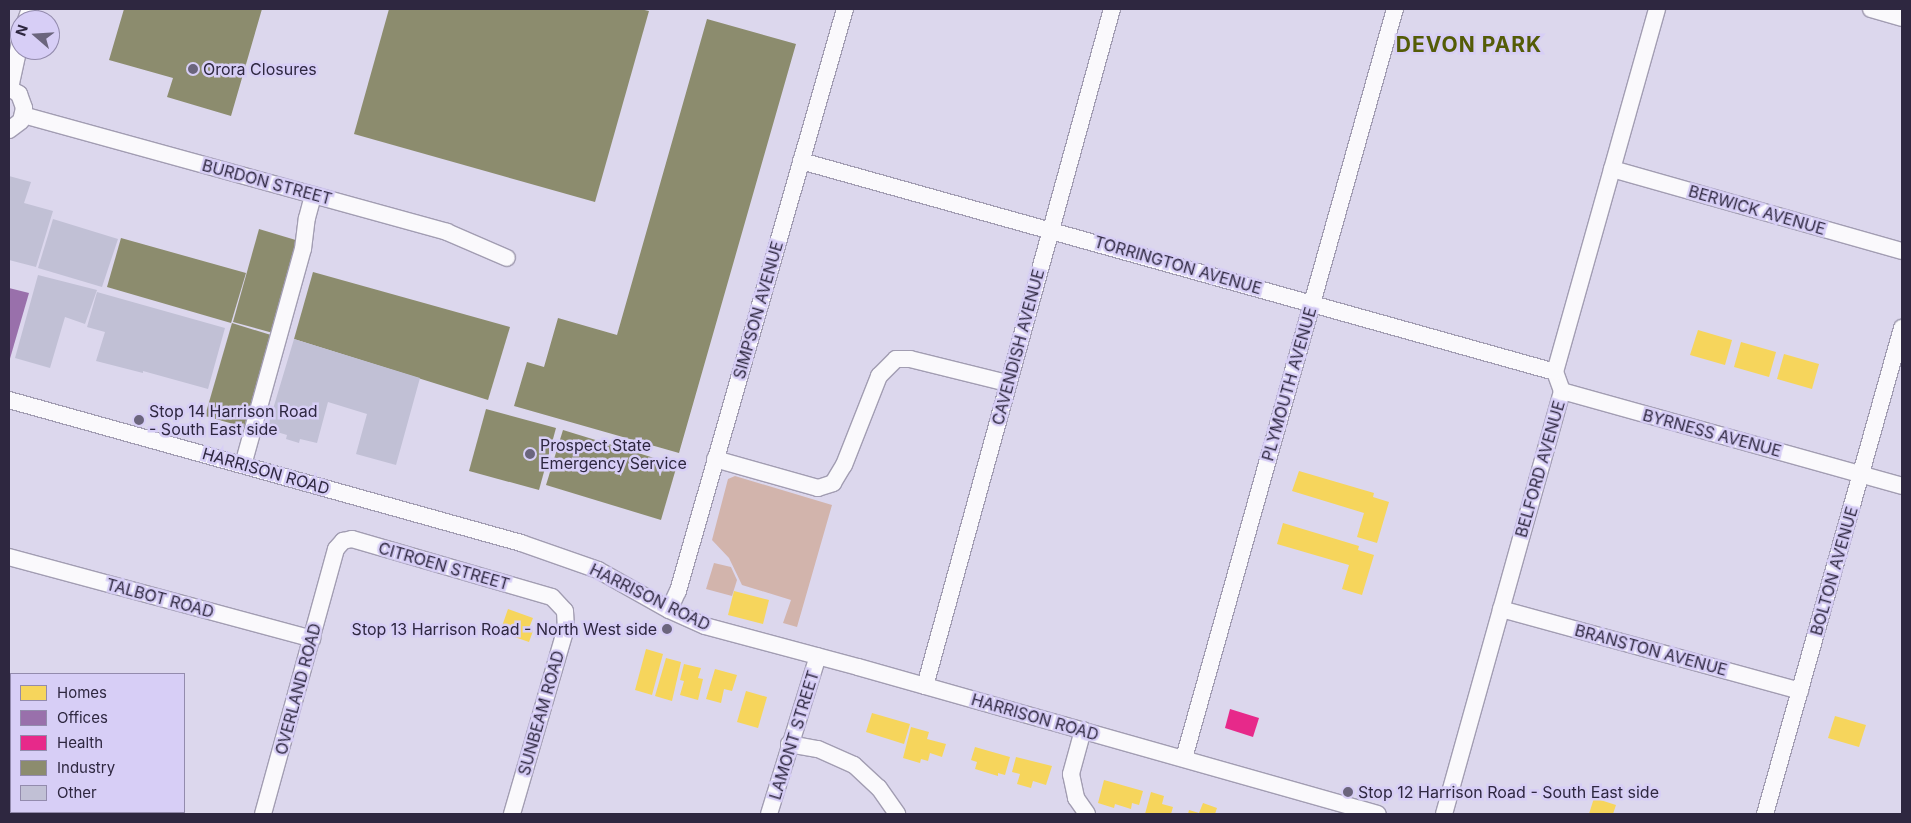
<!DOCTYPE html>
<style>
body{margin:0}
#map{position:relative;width:1911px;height:823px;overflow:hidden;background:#dcd7ed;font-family:Inter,sans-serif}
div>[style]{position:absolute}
.green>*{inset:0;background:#d2b4ac}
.homes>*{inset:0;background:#f6d55c}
.offices>*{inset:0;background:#9970ab}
.health>*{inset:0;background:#e7298a}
.industry>*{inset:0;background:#8c8c6e}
.building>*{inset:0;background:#c1c0d5}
.roads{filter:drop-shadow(1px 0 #a29db2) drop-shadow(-1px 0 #a29db2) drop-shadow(0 1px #a29db2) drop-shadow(0 -1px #a29db2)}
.minor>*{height:16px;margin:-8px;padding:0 8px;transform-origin:8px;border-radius:8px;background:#faf9fc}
.dots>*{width:14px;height:14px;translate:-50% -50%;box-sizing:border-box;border:2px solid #d7cef6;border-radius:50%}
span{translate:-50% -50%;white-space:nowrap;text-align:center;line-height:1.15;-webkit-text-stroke:5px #d7cef6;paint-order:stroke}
.poi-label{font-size:16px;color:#2e2740}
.left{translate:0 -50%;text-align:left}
.right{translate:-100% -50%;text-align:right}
.street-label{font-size:16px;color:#2e2740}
.district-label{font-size:21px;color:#545c07;font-weight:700;letter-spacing:1px}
.frame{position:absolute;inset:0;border:10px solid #2e2740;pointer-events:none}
.legend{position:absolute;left:10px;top:673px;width:175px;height:140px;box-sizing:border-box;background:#d7cef6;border:1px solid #938bad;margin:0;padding:6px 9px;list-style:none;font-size:15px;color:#2e2740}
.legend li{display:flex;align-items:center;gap:10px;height:25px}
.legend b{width:25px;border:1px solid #938bad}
.north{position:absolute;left:10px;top:10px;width:50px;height:50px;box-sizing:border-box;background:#d7cef6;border:1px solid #938bad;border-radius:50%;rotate:289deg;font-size:14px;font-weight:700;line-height:20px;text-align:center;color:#2e2740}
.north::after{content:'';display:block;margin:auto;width:18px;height:22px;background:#6b657d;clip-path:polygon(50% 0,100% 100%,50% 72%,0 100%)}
</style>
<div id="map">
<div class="green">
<div style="clip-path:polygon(735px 476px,832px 505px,797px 627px,783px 623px,791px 600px,742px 585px,729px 558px,712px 540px,728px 479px)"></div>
<div style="clip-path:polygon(714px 563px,731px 567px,737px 580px,732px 596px,706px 589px)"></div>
</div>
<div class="homes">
<div style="clip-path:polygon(1698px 330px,1732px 340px,1725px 365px,1690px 355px)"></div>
<div style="clip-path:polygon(1741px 342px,1776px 352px,1769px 377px,1734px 367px)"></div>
<div style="clip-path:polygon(1784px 354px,1819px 364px,1812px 389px,1777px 379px)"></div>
<div style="clip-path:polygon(1299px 471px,1374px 493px,1373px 497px,1389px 502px,1377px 543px,1357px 537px,1364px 513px,1292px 491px)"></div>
<div style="clip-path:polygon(1283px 523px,1359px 546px,1358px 550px,1374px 555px,1362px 595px,1342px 589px,1349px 565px,1277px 544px)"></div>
<div style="clip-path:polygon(734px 591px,769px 600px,763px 624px,728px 615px)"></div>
<div style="clip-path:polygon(508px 609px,533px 618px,529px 628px,533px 631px,529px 642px,500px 632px)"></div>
<div style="clip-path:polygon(646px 649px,663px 654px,652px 695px,635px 690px)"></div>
<div style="clip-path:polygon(666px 658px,681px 662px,672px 701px,655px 696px)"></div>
<div style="clip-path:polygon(684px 664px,701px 668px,698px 678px,703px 679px,698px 700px,680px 695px,684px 681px,680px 680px)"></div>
<div style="clip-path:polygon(715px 669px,737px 675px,732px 691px,724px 689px,721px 703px,706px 699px)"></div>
<div style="clip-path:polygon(746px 691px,767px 697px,758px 728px,737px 722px)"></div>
<div style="clip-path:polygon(872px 713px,910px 724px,904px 744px,866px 732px)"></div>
<div style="clip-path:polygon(1835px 716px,1866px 725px,1859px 747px,1828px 738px)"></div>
<div style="clip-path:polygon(911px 727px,929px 732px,927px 739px,946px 744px,942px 757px,930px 753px,928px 761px,921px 759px,920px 763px,903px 758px)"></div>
<div style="clip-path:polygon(975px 747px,1010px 757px,1005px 775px,998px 773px,998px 776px,975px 769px,977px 762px,971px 760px)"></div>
<div style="clip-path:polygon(1016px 757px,1052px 766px,1046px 785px,1033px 781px,1031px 788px,1017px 784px,1020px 774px,1012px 772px)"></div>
<div style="clip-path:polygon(1104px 780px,1143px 791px,1139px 805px,1132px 803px,1131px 809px,1115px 804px,1114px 808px,1098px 803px)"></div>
<div style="clip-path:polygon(1151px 792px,1164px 796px,1162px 804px,1173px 807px,1171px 814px,1145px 814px)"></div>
<div style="clip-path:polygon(1594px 798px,1616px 805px,1613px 814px,1589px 814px)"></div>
<div style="clip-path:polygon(1203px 803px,1217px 808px,1215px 814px,1188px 814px,1189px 810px,1199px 813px)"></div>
</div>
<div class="offices">
<div style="clip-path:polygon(9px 288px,29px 293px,9px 362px)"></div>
</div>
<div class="health">
<div style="clip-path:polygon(1230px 709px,1259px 718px,1253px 737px,1225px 728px)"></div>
</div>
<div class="industry">
<div style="clip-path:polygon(124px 9px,262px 9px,231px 116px,167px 97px,173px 78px,109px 60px)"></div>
<div style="clip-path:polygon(389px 9px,640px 9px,649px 11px,595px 202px,354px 134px)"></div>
<div style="clip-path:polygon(707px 19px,796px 44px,679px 453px,514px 406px,527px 362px,544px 367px,558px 318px,617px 335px)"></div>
<div style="clip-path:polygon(259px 229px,299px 241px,273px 333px,233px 322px)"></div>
<div style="clip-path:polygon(121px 238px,246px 273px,231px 323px,107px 287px)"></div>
<div style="clip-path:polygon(313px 272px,510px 327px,488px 400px,294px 339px)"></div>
<div style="clip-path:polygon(232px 323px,271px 335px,244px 427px,205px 416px)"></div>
<div style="clip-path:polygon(486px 409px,556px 428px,539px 490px,469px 471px)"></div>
<div style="clip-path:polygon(563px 430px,677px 465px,661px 520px,546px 485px)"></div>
</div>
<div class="building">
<div style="clip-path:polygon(9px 176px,31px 182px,24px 203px,53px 211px,36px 267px,9px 260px)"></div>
<div style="clip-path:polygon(53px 219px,118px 239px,102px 287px,38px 268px)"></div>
<div style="clip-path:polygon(38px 275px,97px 290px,85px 324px,65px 317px,50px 368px,15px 358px)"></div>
<div style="clip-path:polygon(97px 292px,225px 328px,208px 389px,143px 371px,143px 373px,96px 361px,105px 332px,87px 327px)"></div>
<div style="clip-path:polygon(294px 339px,420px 378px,396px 465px,356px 454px,367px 414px,328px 402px,317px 443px,300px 439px,299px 443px,286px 439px,287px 435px,267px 429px)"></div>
</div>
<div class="roads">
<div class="minor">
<div style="left:1871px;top:9px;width:32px;rotate:16deg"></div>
<div style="left:26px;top:20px;width:12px;rotate:-70deg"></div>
<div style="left:9px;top:88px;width:12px;rotate:31deg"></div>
<div style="left:19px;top:94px;width:15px;rotate:70deg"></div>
<div style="left:24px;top:108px;width:13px;rotate:103deg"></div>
<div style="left:21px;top:121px;width:15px;rotate:143deg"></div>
<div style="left:10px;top:88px;width:47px;rotate:-77.7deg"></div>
<div style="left:23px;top:115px;width:440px;rotate:15.4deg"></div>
<div style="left:447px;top:232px;width:65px;rotate:23.4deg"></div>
<div style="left:801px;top:161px;width:783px;rotate:15.63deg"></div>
<div style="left:1612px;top:169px;width:301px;rotate:15.8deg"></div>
<div style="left:1562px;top:391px;width:353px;rotate:15.6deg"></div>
<div style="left:9px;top:400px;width:532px;rotate:15.6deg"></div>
<div style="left:521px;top:543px;width:82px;rotate:19.3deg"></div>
<div style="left:598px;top:570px;width:81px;rotate:29.4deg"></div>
<div style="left:669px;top:610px;width:39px;rotate:24deg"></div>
<div style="left:705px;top:626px;width:158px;rotate:15deg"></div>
<div style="left:858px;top:667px;width:540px;rotate:15.79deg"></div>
<div style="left:715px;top:459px;width:107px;rotate:15.7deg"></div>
<div style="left:818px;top:488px;width:16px;rotate:-18deg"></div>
<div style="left:833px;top:483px;width:21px;rotate:-59deg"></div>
<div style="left:844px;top:465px;width:96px;rotate:-68.5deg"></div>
<div style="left:879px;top:376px;width:24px;rotate:-45deg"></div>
<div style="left:896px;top:359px;width:14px"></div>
<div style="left:910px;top:359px;width:100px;rotate:13.9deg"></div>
<div style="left:243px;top:465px;width:224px;rotate:-74.5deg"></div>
<div style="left:303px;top:249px;width:31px;rotate:-83deg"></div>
<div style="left:307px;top:218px;width:24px;rotate:-75deg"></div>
<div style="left:9px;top:557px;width:314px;rotate:15.1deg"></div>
<div style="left:1501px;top:609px;width:310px;rotate:15.3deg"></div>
<div style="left:669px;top:610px;width:21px;rotate:-65deg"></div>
<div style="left:678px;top:591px;width:605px;rotate:-73.99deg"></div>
<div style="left:925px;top:686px;width:702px;rotate:-74.56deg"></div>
<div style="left:1083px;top:730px;width:46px;rotate:105.3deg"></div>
<div style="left:1071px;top:774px;width:25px;rotate:78deg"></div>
<div style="left:1076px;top:798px;width:19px;rotate:55deg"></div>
<div style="left:789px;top:744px;width:29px;rotate:10deg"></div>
<div style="left:818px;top:749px;width:39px;rotate:24deg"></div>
<div style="left:854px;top:765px;width:34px;rotate:43deg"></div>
<div style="left:879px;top:788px;width:32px;rotate:55deg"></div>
<div style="left:1184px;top:758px;width:778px;rotate:-74.27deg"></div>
<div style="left:18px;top:812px;width:9px;rotate:13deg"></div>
<div style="left:263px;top:814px;width:275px;rotate:-74.6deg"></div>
<div style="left:336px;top:549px;width:11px;rotate:-49deg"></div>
<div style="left:343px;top:541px;width:9px;rotate:-13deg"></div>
<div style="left:352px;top:539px;width:208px;rotate:16.2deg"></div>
<div style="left:552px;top:597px;width:19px;rotate:47deg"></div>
<div style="left:565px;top:611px;width:17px;rotate:87deg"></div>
<div style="left:566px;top:628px;width:194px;rotate:106.2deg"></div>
<div style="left:769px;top:814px;width:165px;rotate:-72.8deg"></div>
<div style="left:1444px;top:814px;width:439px;rotate:-74.4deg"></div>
<div style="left:1562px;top:391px;width:20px;rotate:-110deg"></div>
<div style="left:1555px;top:372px;width:377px;rotate:-74.3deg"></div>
<div style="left:1765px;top:814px;width:505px;rotate:-74.26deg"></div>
</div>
</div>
<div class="dots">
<div style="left:193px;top:69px;background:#6b657d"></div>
<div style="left:139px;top:420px;background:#6b657d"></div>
<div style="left:530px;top:454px;background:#6b657d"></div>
<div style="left:667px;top:629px;background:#6b657d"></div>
<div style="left:1348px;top:792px;background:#6b657d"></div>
</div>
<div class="poi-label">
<span class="left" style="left:203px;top:69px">Orora Closures</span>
<span class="left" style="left:149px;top:420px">Stop 14 Harrison Road<br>- South East side</span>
<span class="left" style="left:540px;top:454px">Prospect State<br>Emergency Service</span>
<span class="right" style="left:657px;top:629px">Stop 13 Harrison Road - North West side</span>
<span class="left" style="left:1358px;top:792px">Stop 12 Harrison Road - South East side</span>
</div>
<div class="street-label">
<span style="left:267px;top:182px;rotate:15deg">BURDON STREET</span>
<span style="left:1757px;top:210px;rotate:16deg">BERWICK AVENUE</span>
<span style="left:1178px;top:265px;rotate:16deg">TORRINGTON AVENUE</span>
<span style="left:758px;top:310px;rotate:-74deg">SIMPSON AVENUE</span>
<span style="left:1018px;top:347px;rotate:-75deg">CAVENDISH AVENUE</span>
<span style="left:1289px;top:384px;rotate:-74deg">PLYMOUTH AVENUE</span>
<span style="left:1712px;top:433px;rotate:15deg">BYRNESS AVENUE</span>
<span style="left:1540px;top:469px;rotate:-74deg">BELFORD AVENUE</span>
<span style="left:266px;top:471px;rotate:16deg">HARRISON ROAD</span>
<span style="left:444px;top:566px;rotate:16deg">CITROEN STREET</span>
<span style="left:1834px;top:571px;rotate:-74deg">BOLTON AVENUE</span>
<span style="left:650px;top:597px;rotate:26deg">HARRISON ROAD</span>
<span style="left:160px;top:598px;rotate:15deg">TALBOT ROAD</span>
<span style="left:1651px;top:650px;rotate:15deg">BRANSTON AVENUE</span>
<span style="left:298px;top:689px;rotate:-75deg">OVERLAND ROAD</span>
<span style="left:541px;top:713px;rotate:-74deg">SUNBEAM ROAD</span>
<span style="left:1035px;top:717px;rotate:16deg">HARRISON ROAD</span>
<span style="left:794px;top:735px;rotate:-73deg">LAMONT STREET</span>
</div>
<div class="district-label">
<span style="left:1469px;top:45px">DEVON PARK</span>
</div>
<div class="frame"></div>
<ul class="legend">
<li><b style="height:14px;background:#f6d55c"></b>Homes</li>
<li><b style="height:14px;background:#9970ab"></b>Offices</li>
<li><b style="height:14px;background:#e7298a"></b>Health</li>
<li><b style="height:14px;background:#8c8c6e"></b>Industry</li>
<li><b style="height:14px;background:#c1c0d5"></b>Other</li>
</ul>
<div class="north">N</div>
</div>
